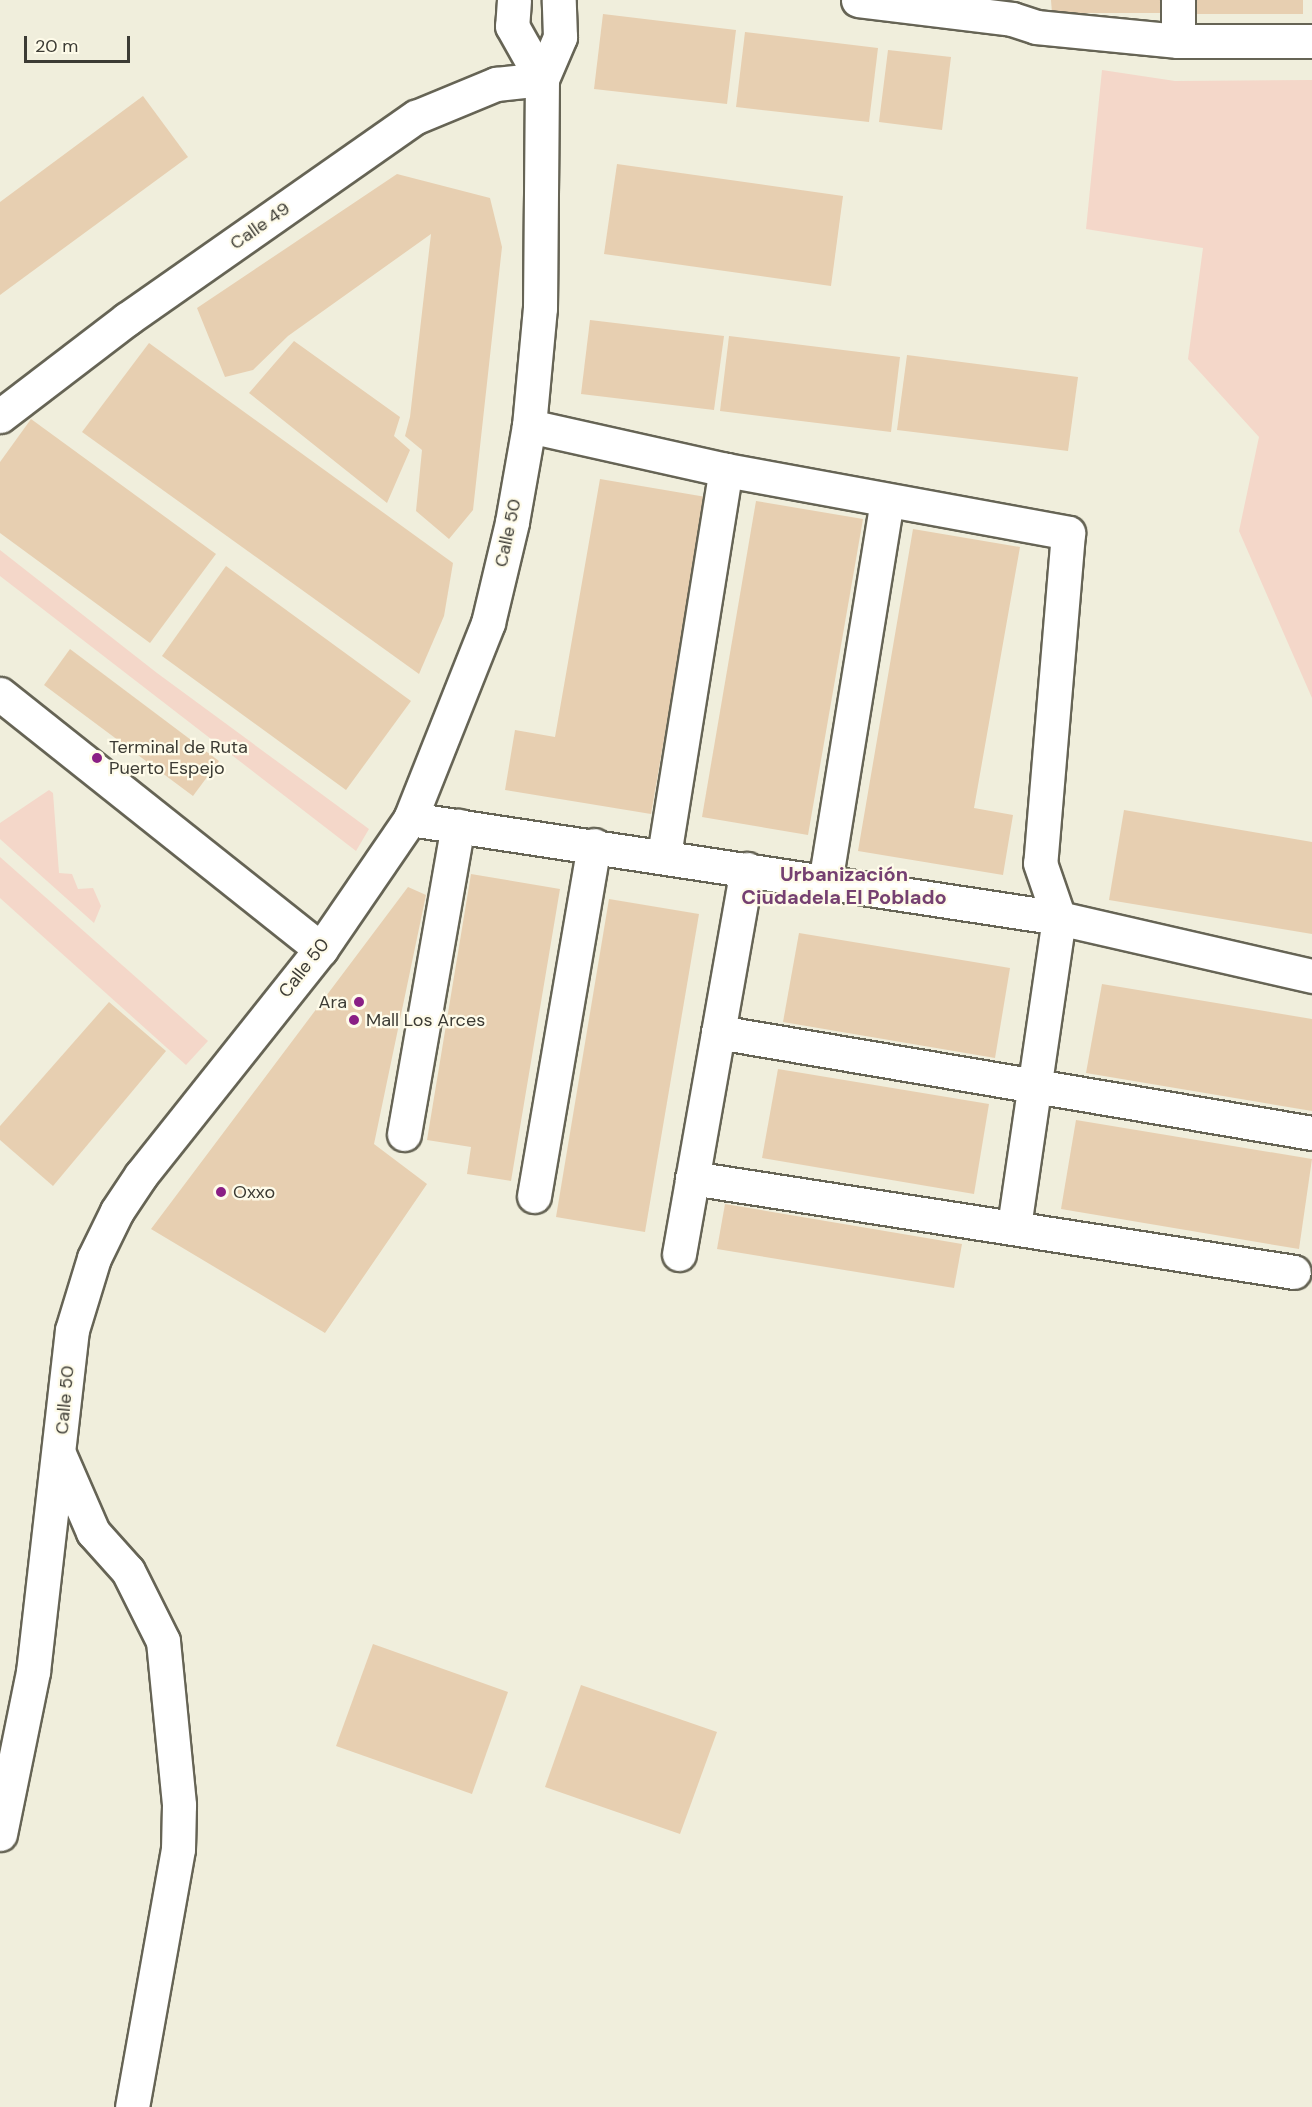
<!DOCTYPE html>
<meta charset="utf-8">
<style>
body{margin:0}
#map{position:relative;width:1312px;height:2107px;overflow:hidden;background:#f0eedc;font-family:"DM Sans",sans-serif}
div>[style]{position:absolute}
.green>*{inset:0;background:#f4d7c9}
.building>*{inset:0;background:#e7cfb1}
.roads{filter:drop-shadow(2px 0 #666455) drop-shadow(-2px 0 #666455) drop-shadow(0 2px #666455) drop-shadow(0 -2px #666455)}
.minor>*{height:33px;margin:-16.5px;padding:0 16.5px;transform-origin:16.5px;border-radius:16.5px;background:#fff}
.major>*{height:33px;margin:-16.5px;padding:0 16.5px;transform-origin:16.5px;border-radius:16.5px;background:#fff}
.dots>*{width:16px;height:16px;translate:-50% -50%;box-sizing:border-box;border:3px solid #fefbe9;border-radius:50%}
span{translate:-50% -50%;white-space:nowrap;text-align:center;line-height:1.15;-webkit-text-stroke:4.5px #fefbe9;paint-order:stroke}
.street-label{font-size:18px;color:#3c3b34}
.poi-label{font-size:18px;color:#3c3b34}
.left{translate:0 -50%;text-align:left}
.right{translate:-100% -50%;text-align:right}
.neighbourhood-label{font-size:20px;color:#754071;font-weight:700}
.scale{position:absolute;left:24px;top:36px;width:106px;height:27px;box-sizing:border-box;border:3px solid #3c3b34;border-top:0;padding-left:8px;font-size:18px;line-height:21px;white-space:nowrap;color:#3c3b34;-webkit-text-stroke:4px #fefbe9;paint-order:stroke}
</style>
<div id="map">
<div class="green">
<div style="clip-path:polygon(1102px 70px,1175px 81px,1312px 80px,1312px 698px,1239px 531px,1259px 437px,1188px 359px,1203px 248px,1086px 229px)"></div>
<div style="clip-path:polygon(0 550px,157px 673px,369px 829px,356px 851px,0 576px)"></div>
<div style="clip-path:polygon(49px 790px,53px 793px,59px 873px,72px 874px,78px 889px,93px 888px,101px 906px,94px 923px,0 839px,0 823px)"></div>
<div style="clip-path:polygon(0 857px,208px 1041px,186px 1065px,0 898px)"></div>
</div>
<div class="building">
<div style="clip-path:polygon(1051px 0,1163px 0,1163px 13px,1052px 13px)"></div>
<div style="clip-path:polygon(1192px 0,1303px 0,1303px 14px,1191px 14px)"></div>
<div style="clip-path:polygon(603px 14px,736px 30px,727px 104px,594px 89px)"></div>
<div style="clip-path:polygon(745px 32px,878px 48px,869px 122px,736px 107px)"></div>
<div style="clip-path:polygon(888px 50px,951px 57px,942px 130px,879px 122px)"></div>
<div style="clip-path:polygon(143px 96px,188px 157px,0 295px,0 202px)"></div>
<div style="clip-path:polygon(617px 164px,843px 196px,831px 286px,604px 254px)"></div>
<div style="clip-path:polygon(397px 174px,490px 198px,502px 247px,473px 510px,449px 539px,416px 511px,422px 450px,405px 436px,410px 417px,431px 234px,288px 336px,253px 370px,225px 377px,197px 308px)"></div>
<div style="clip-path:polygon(590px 320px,724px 336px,714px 410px,581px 394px)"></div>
<div style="clip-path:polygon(729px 336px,900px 357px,891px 432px,720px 411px)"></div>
<div style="clip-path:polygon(294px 341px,400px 417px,394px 436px,410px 450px,387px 503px,249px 393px)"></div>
<div style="clip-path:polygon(149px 343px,453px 563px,444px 616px,419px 674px,82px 432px)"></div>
<div style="clip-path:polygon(907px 355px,1078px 377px,1068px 451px,897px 430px)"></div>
<div style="clip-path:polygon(31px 419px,216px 554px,150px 643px,0 533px,0 462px)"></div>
<div style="clip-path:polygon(600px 479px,706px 497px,651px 814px,505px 790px,515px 730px,555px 737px)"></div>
<div style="clip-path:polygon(756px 501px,863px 519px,808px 835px,702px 817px)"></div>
<div style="clip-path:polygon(913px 529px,1020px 547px,974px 808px,1013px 815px,1003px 875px,858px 851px)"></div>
<div style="clip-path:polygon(226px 566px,411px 701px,346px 790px,162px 656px)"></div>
<div style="clip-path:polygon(70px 649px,219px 761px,193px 796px,44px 685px)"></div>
<div style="clip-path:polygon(1124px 810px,1312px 842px,1312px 934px,1109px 900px)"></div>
<div style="clip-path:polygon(471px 874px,560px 889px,511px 1181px,467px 1174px,471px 1147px,427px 1140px)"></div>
<div style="clip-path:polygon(408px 887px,426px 895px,374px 1144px,427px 1184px,325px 1333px,151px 1229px)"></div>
<div style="clip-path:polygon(609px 899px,699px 914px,645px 1232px,556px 1217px)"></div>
<div style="clip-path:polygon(799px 933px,1010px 968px,995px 1058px,783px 1022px)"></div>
<div style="clip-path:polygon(1102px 984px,1312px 1019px,1312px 1111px,1086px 1073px)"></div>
<div style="clip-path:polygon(109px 1002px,166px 1051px,53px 1186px,0 1140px,0 1126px)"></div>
<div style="clip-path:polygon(778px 1069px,989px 1104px,974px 1194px,762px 1158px)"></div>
<div style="clip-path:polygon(1076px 1120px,1312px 1159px,1299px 1249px,1061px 1209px)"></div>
<div style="clip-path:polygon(725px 1204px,962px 1244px,954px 1288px,717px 1249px)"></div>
<div style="clip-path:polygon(373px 1644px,508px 1692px,472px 1794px,336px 1746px)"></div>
<div style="clip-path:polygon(581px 1685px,717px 1732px,680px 1834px,545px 1787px)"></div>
</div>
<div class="roads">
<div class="minor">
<div style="left:858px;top:0;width:155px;rotate:7deg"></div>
<div style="left:1012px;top:19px;width:25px;rotate:18deg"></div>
<div style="left:1036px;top:27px;width:143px;rotate:5.6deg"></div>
<div style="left:1178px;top:41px;width:134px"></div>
<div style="left:1178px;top:0;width:41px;rotate:90deg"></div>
<div style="left:0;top:416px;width:160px;rotate:-37.4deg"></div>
<div style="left:127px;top:319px;width:353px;rotate:-35deg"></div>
<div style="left:416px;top:117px;width:87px;rotate:-22.4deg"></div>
<div style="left:496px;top:84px;width:46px;rotate:-6.2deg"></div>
<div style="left:529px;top:426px;width:202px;rotate:12.6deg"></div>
<div style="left:726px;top:470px;width:348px;rotate:10.4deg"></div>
<div style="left:1068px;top:533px;width:331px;rotate:94.8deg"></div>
<div style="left:1040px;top:863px;width:58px;rotate:70.9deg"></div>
<div style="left:1059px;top:918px;width:310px;rotate:98.3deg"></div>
<div style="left:0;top:694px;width:410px;rotate:38.5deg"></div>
<div style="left:410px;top:819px;width:657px;rotate:8.67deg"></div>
<div style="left:1059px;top:918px;width:260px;rotate:12.9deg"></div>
<div style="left:664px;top:855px;width:390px;rotate:-80.9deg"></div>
<div style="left:825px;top:883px;width:387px;rotate:-80.8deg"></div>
<div style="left:718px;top:1032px;width:603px;rotate:9.65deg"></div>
<div style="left:404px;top:1134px;width:313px;rotate:-80.1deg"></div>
<div style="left:692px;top:1178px;width:609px;rotate:8.87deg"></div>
<div style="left:534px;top:1196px;width:356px;rotate:-80.3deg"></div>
<div style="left:679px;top:1254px;width:391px;rotate:-80deg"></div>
<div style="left:60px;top:1456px;width:83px;rotate:66.5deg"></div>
<div style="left:93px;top:1532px;width:52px;rotate:48.1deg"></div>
<div style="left:128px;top:1571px;width:78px;rotate:63.4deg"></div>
<div style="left:163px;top:1641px;width:165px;rotate:84.4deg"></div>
<div style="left:179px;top:1805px;width:44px;rotate:91.3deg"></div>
<div style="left:178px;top:1849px;width:262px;rotate:100.1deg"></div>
</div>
<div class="major">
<div style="left:514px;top:0;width:26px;rotate:94deg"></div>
<div style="left:512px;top:26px;width:61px;rotate:60.5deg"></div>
<div style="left:0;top:1834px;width:165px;rotate:-78.5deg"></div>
<div style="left:33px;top:1672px;width:344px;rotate:-83.5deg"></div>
<div style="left:72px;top:1330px;width:75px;rotate:-73deg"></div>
<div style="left:94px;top:1258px;width:52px;rotate:-63.9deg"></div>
<div style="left:117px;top:1211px;width:43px;rotate:-56.3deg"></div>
<div style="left:141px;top:1175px;width:289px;rotate:-51.5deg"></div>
<div style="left:321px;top:949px;width:158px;rotate:-55.6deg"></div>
<div style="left:410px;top:819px;width:211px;rotate:-68.3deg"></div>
<div style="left:488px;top:623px;width:104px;rotate:-76.6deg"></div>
<div style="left:512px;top:522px;width:97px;rotate:-80deg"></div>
<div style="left:529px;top:426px;width:119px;rotate:-84.7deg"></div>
<div style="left:540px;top:308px;width:229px;rotate:-89.5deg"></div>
<div style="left:542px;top:79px;width:46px;rotate:-66.8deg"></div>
<div style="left:560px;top:37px;width:37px;rotate:-92deg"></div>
</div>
</div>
<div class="dots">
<div style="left:97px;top:758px;background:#8a1f85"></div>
<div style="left:359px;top:1002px;background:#8a1f85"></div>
<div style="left:354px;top:1020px;background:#8a1f85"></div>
<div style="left:221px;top:1192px;background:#8a1f85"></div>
</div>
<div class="street-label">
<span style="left:260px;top:226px;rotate:-35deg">Calle 49</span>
<span style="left:508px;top:533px;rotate:-78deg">Calle 50</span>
<span style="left:304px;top:968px;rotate:-52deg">Calle 50</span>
<span style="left:65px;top:1400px;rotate:-85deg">Calle 50</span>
</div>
<div class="poi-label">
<span class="left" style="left:109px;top:758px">Terminal de Ruta<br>Puerto Espejo</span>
<span class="right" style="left:347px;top:1002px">Ara</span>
<span class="left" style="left:366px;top:1020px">Mall Los Arces</span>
<span class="left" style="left:233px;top:1192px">Oxxo</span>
</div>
<div class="neighbourhood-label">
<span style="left:844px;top:886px">Urbanización<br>Ciudadela El Poblado</span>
</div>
<div class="scale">20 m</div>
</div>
